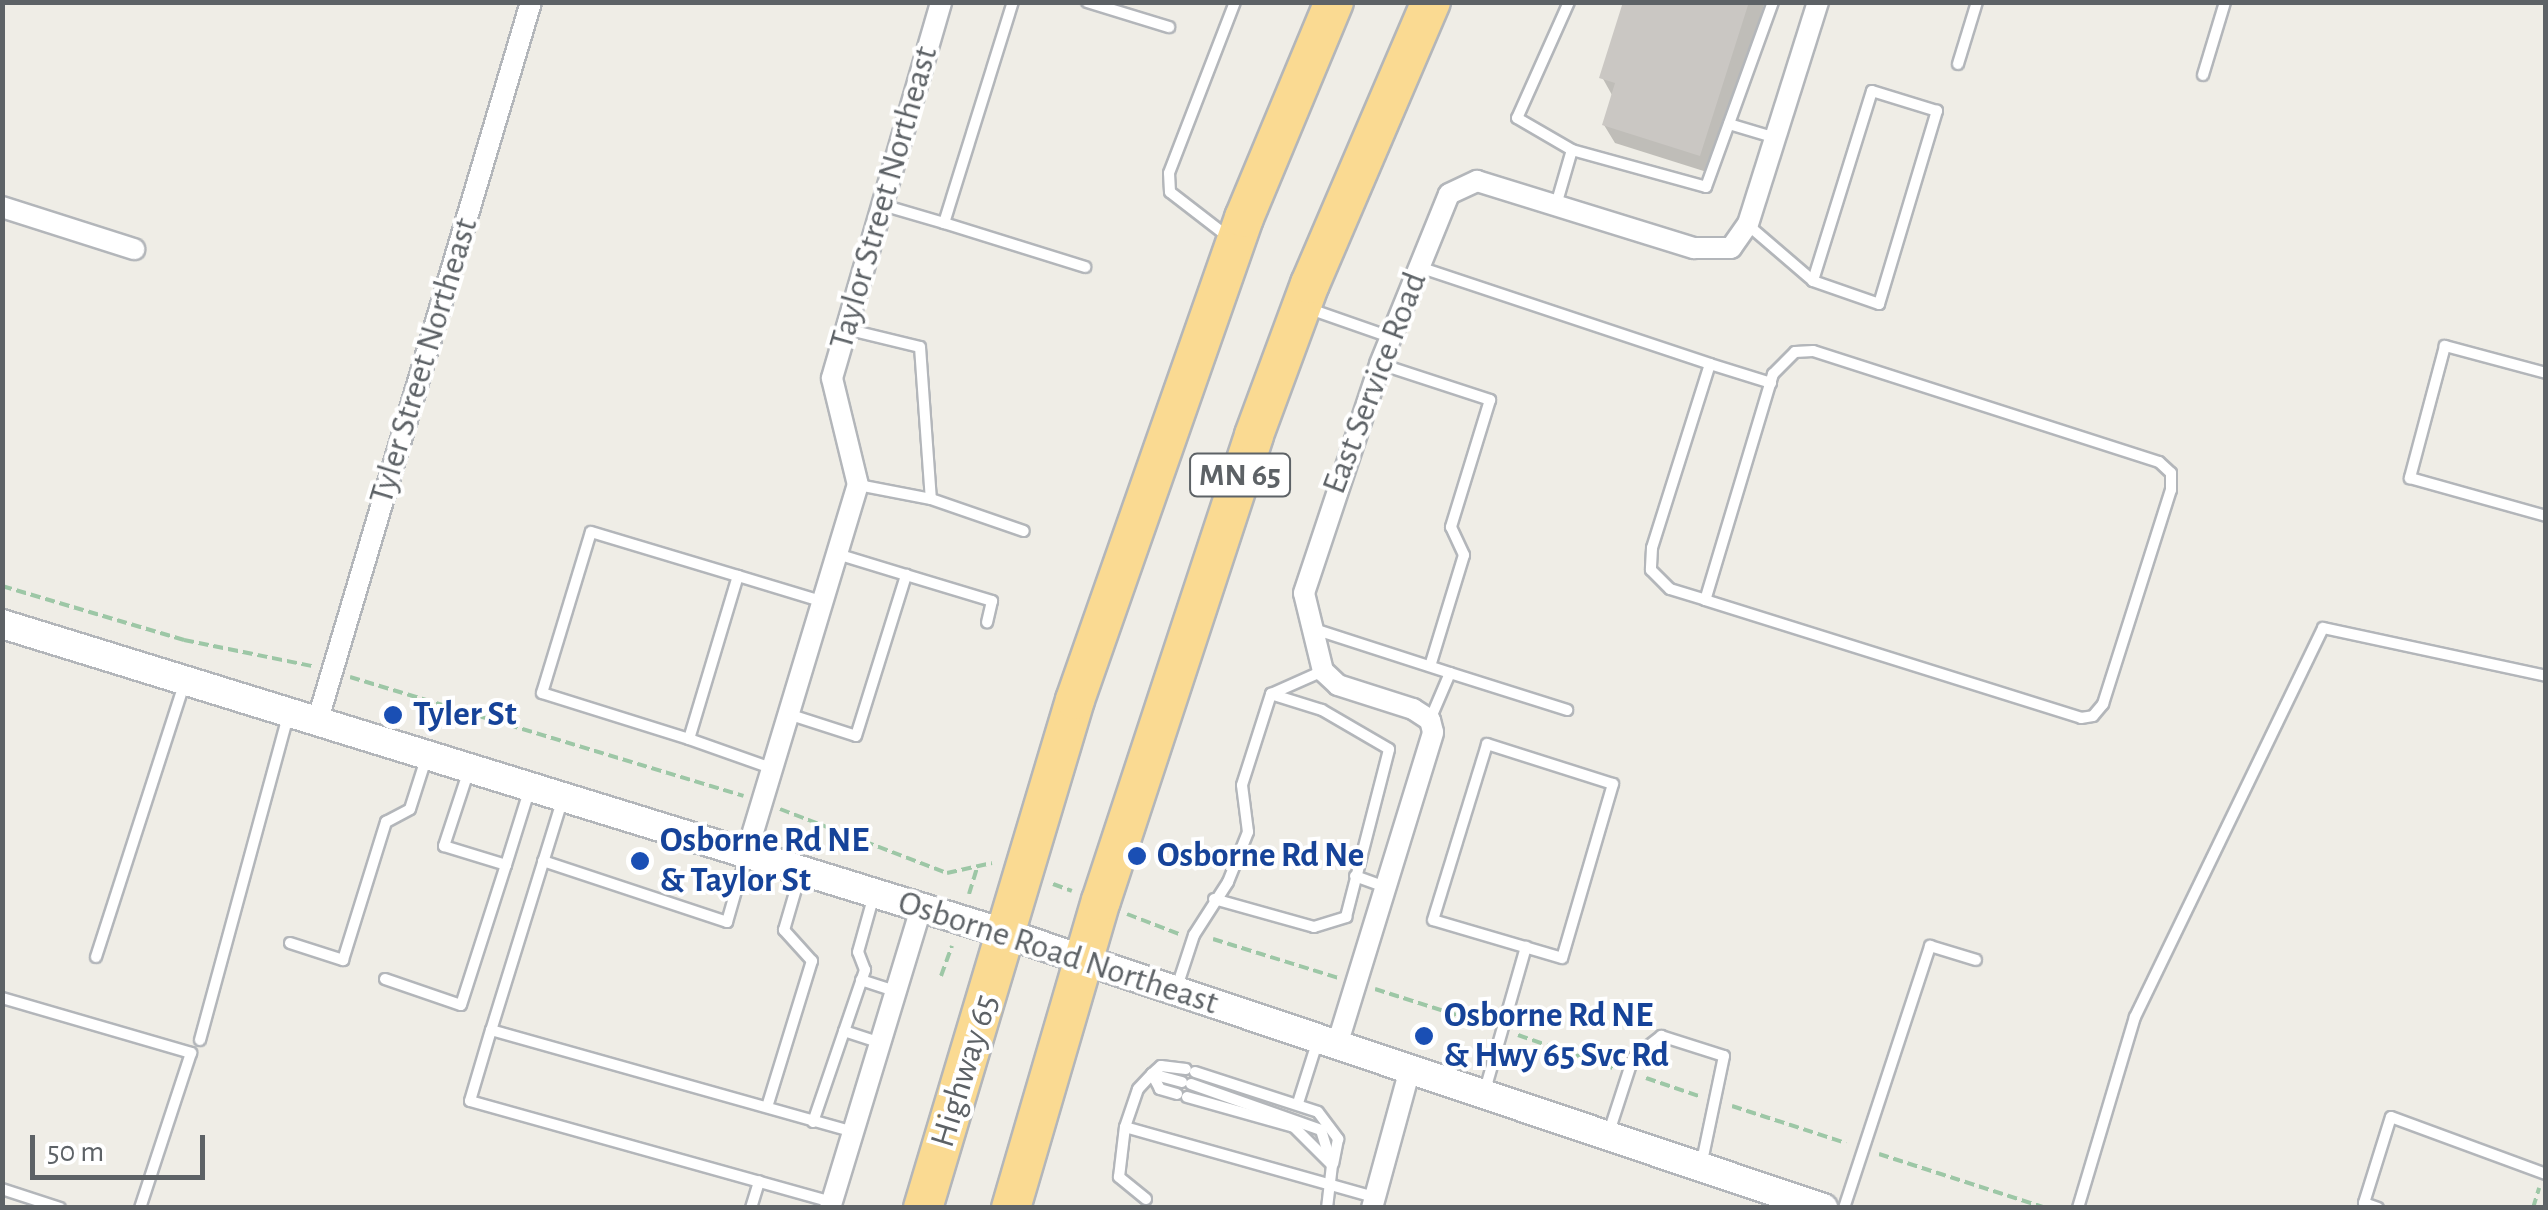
<!DOCTYPE html>
<style>
body{margin:0}
#map{position:relative;width:2548px;height:1210px;overflow:hidden;background:#efede6;font-family:"Alegreya Sans",sans-serif}
div>[style]{position:absolute}
.shadow>*{inset:0;background:#0003}
.building>*{inset:0;background:#cac7c3}
.path>*{height:4px;margin-top:-2px;transform-origin:0;background:repeating-linear-gradient(90deg,#9dc7a6 0 10px,transparent 0 15px)}
.roads{filter:drop-shadow(2px 0 #b3b6ba) drop-shadow(-2px 0 #b3b6ba) drop-shadow(0 2px #b3b6ba) drop-shadow(0 -2px #b3b6ba)}
.lane>*{height:10px;margin:-5px;padding:0 5px;transform-origin:5px;border-radius:5px;background:#fff}
.street>*{height:20px;margin:-10px;padding:0 10px;transform-origin:10px;border-radius:10px;background:#fff}
.secondary>*{height:28px;margin:-14px;padding:0 14px;transform-origin:14px;border-radius:14px;background:#fff}
.highway>*{height:38px;margin:-19px;padding:0 19px;transform-origin:19px;border-radius:19px;background:#fada92}
.dots>*{width:28px;height:28px;translate:-50% -50%;box-sizing:border-box;border:5px solid #fff;border-radius:50%}
span{translate:-50% -50%;white-space:nowrap;text-align:center;line-height:1.15;-webkit-text-stroke:8px #fff;paint-order:stroke}
.shield-label span{padding:2px 8px;background:#fff;border:2px solid;border-radius:8px;-webkit-text-stroke-width:0}
.shield-label{font-size:32px;color:#5d6266;font-weight:700}
.street-label{font-size:35px;color:#5d6266}
.transit-label{font-size:35px;color:#164399;font-weight:700}
.left{translate:0 -50%;text-align:left}
.frame{position:absolute;inset:0;border:5px solid #5d6266;pointer-events:none}
.scale{position:absolute;left:30px;top:1135px;width:175px;height:45px;box-sizing:border-box;border:5px solid #5d6266;border-top:0;padding-left:12px;font-size:30px;line-height:35px;white-space:nowrap;color:#5d6266;-webkit-text-stroke:8px #fff;paint-order:stroke}
</style>
<div id="map">
<div class="shadow">
<div style="clip-path:polygon(1625px 2px,1765px 2px,1710px 173px,1615px 143px,1604px 125px,1612px 95px,1602px 77px)"></div>
</div>
<div class="building">
<div style="clip-path:polygon(1623px 2px,1749px 2px,1700px 156px,1602px 125px,1615px 83px,1599px 78px)"></div>
</div>
<div class="path">
<div style="left:2px;top:586px;width:190px;rotate:16.5deg"></div>
<div style="left:184px;top:640px;width:131px;rotate:11.5deg"></div>
<div style="left:350px;top:677px;width:411px;rotate:16.8deg"></div>
<div style="left:780px;top:809px;width:179px;rotate:21deg"></div>
<div style="left:947px;top:873px;width:46px;rotate:-12.5deg"></div>
<div style="left:1053px;top:884px;width:20px;rotate:20deg"></div>
<div style="left:969px;top:894px;width:30px;rotate:-73deg"></div>
<div style="left:1127px;top:914px;width:56px;rotate:21deg"></div>
<div style="left:1213px;top:939px;width:131px;rotate:17.3deg"></div>
<div style="left:941px;top:976px;width:32px;rotate:-70deg"></div>
<div style="left:1375px;top:989px;width:115px;rotate:17.7deg"></div>
<div style="left:1518px;top:1035px;width:101px;rotate:19.2deg"></div>
<div style="left:1646px;top:1078px;width:56px;rotate:18.8deg"></div>
<div style="left:1732px;top:1106px;width:120px;rotate:18deg"></div>
<div style="left:1879px;top:1154px;width:176px;rotate:17.9deg"></div>
<div style="left:2533px;top:1208px;width:21px;rotate:-73deg"></div>
</div>
<div class="roads">
<div class="lane">
<div style="left:1087px;top:2px;width:86px;rotate:17deg"></div>
<div style="left:1569px;top:2px;width:127px;rotate:114.1deg"></div>
<div style="left:1517px;top:118px;width:64px;rotate:30.2deg"></div>
<div style="left:1572px;top:150px;width:139px;rotate:15.4deg"></div>
<div style="left:1706px;top:187px;width:197px;rotate:-70.1deg"></div>
<div style="left:1958px;top:64px;width:65px;rotate:-73deg"></div>
<div style="left:2203px;top:75px;width:76px;rotate:-73.2deg"></div>
<div style="left:1729px;top:124px;width:49px;rotate:16.6deg"></div>
<div style="left:879px;top:204px;width:68px;rotate:16.3deg"></div>
<div style="left:944px;top:223px;width:232px;rotate:-72.7deg"></div>
<div style="left:1556px;top:205px;width:57px;rotate:-73.8deg"></div>
<div style="left:944px;top:223px;width:148px;rotate:17.3deg"></div>
<div style="left:1748px;top:225px;width:86px;rotate:40.7deg"></div>
<div style="left:1813px;top:281px;width:70px;rotate:19.2deg"></div>
<div style="left:1879px;top:304px;width:202px;rotate:-73.3deg"></div>
<div style="left:1937px;top:111px;width:68px;rotate:-162.9deg"></div>
<div style="left:1872px;top:91px;width:199px;rotate:107.3deg"></div>
<div style="left:1227px;top:236px;width:72px;rotate:-142.3deg"></div>
<div style="left:1170px;top:192px;width:19px;rotate:-93deg"></div>
<div style="left:1169px;top:173px;width:183px;rotate:-68.9deg"></div>
<div style="left:1419px;top:267px;width:307px;rotate:18.4deg"></div>
<div style="left:1710px;top:364px;width:193px;rotate:107.5deg"></div>
<div style="left:1652px;top:548px;width:22px;rotate:93deg"></div>
<div style="left:1651px;top:570px;width:27px;rotate:45deg"></div>
<div style="left:1670px;top:589px;width:37px;rotate:17deg"></div>
<div style="left:1705px;top:600px;width:394px;rotate:17.4deg"></div>
<div style="left:2081px;top:718px;width:12px;rotate:-9deg"></div>
<div style="left:2093px;top:716px;width:16px;rotate:-50deg"></div>
<div style="left:2103px;top:704px;width:225px;rotate:-72.4deg"></div>
<div style="left:2171px;top:490px;width:17px;rotate:-90deg"></div>
<div style="left:2171px;top:473px;width:16px;rotate:-137deg"></div>
<div style="left:2159px;top:462px;width:363px;rotate:-162.2deg"></div>
<div style="left:1813px;top:351px;width:18px;rotate:177deg"></div>
<div style="left:1795px;top:352px;width:31px;rotate:135deg"></div>
<div style="left:1773px;top:374px;width:236px;rotate:106.7deg"></div>
<div style="left:1307px;top:308px;width:88px;rotate:19.3deg"></div>
<div style="left:846px;top:329px;width:76px;rotate:13.7deg"></div>
<div style="left:920px;top:347px;width:152px;rotate:85.9deg"></div>
<div style="left:931px;top:499px;width:74px;rotate:-169.1deg"></div>
<div style="left:1380px;top:364px;width:116px;rotate:18.1deg"></div>
<div style="left:1490px;top:400px;width:133px;rotate:107.1deg"></div>
<div style="left:1451px;top:527px;width:31px;rotate:65deg"></div>
<div style="left:1464px;top:555px;width:116px;rotate:107deg"></div>
<div style="left:1710px;top:364px;width:64px;rotate:17.3deg"></div>
<div style="left:2546px;top:373px;width:105px;rotate:-165deg"></div>
<div style="left:2445px;top:346px;width:137px;rotate:104.9deg"></div>
<div style="left:2410px;top:478px;width:141px;rotate:15.6deg"></div>
<div style="left:931px;top:499px;width:98px;rotate:19deg"></div>
<div style="left:906px;top:575px;width:90px;rotate:16.8deg"></div>
<div style="left:992px;top:601px;width:22px;rotate:103deg"></div>
<div style="left:1314px;top:629px;width:143px;rotate:17.9deg"></div>
<div style="left:1450px;top:673px;width:51px;rotate:113.1deg"></div>
<div style="left:1450px;top:673px;width:123px;rotate:17.5deg"></div>
<div style="left:788px;top:714px;width:71px;rotate:17.9deg"></div>
<div style="left:856px;top:736px;width:169px;rotate:-72.7deg"></div>
<div style="left:906px;top:575px;width:72px;rotate:-163.1deg"></div>
<div style="left:689px;top:739px;width:154px;rotate:-162.6deg"></div>
<div style="left:542px;top:693px;width:168px;rotate:-73.1deg"></div>
<div style="left:591px;top:532px;width:153px;rotate:16.7deg"></div>
<div style="left:1487px;top:744px;width:132px;rotate:17.6deg"></div>
<div style="left:1613px;top:784px;width:181px;rotate:106.3deg"></div>
<div style="left:1562px;top:958px;width:134px;rotate:-163.6deg"></div>
<div style="left:1433px;top:920px;width:184px;rotate:-72.9deg"></div>
<div style="left:771px;top:768px;width:87px;rotate:-160.5deg"></div>
<div style="left:689px;top:739px;width:170px;rotate:-73.3deg"></div>
<div style="left:738px;top:576px;width:87px;rotate:16.8deg"></div>
<div style="left:468px;top:773px;width:77px;rotate:108.2deg"></div>
<div style="left:444px;top:846px;width:65px;rotate:17deg"></div>
<div style="left:506px;top:865px;width:81px;rotate:-72.7deg"></div>
<div style="left:563px;top:798px;width:243px;rotate:107.2deg"></div>
<div style="left:491px;top:1030px;width:376px;rotate:15.7deg"></div>
<div style="left:543px;top:861px;width:194px;rotate:18.3deg"></div>
<div style="left:727px;top:922px;width:69px;rotate:-73.9deg"></div>
<div style="left:1355px;top:876px;width:33px;rotate:20deg"></div>
<div style="left:1214px;top:899px;width:104px;rotate:15.6deg"></div>
<div style="left:1314px;top:927px;width:34px;rotate:-17deg"></div>
<div style="left:1346px;top:917px;width:173px;rotate:-75.6deg"></div>
<div style="left:1389px;top:749px;width:78px;rotate:-149.8deg"></div>
<div style="left:1322px;top:710px;width:53px;rotate:-162.6deg"></div>
<div style="left:290px;top:943px;width:56px;rotate:17.8deg"></div>
<div style="left:343px;top:960px;width:145px;rotate:-72.7deg"></div>
<div style="left:386px;top:822px;width:27px;rotate:-28deg"></div>
<div style="left:410px;top:809px;width:52px;rotate:-72.3deg"></div>
<div style="left:96px;top:957px;width:287px;rotate:-72.1deg"></div>
<div style="left:385px;top:979px;width:80px;rotate:18.9deg"></div>
<div style="left:461px;top:1005px;width:147px;rotate:-72.2deg"></div>
<div style="left:861px;top:980px;width:36px;rotate:18deg"></div>
<div style="left:1176px;top:990px;width:58px;rotate:-71.9deg"></div>
<div style="left:1194px;top:935px;width:63px;rotate:-57.3deg"></div>
<div style="left:1228px;top:882px;width:54px;rotate:-68.2deg"></div>
<div style="left:1248px;top:832px;width:47px;rotate:-97.3deg"></div>
<div style="left:1242px;top:785px;width:96px;rotate:-72.3deg"></div>
<div style="left:1271px;top:694px;width:57px;rotate:-23.9deg"></div>
<div style="left:2px;top:998px;width:197px;rotate:16.2deg"></div>
<div style="left:191px;top:1053px;width:163px;rotate:108.2deg"></div>
<div style="left:491px;top:1030px;width:74px;rotate:106.5deg"></div>
<div style="left:470px;top:1101px;width:375px;rotate:15.6deg"></div>
<div style="left:844px;top:1031px;width:38px;rotate:18deg"></div>
<div style="left:200px;top:1040px;width:336px;rotate:-74.8deg"></div>
<div style="left:1195px;top:1072px;width:129px;rotate:18deg"></div>
<div style="left:1318px;top:1112px;width:34px;rotate:53deg"></div>
<div style="left:1338px;top:1139px;width:25px;rotate:101deg"></div>
<div style="left:1191px;top:1084px;width:138px;rotate:19.5deg"></div>
<div style="left:1321px;top:1130px;width:37px;rotate:73deg"></div>
<div style="left:1332px;top:1165px;width:43px;rotate:96.6deg"></div>
<div style="left:1485px;top:1090px;width:149px;rotate:-74deg"></div>
<div style="left:1177px;top:1094px;width:18px;rotate:-164deg"></div>
<div style="left:1160px;top:1089px;width:17px;rotate:-118deg"></div>
<div style="left:1152px;top:1074px;width:12px;rotate:-42deg"></div>
<div style="left:1161px;top:1066px;width:25px;rotate:7deg"></div>
<div style="left:1187px;top:1097px;width:111px;rotate:15.7deg"></div>
<div style="left:1294px;top:1127px;width:52px;rotate:45deg"></div>
<div style="left:1298px;top:1103px;width:66px;rotate:-72.4deg"></div>
<div style="left:767px;top:1107px;width:153px;rotate:-72.9deg"></div>
<div style="left:812px;top:961px;width:42px;rotate:-132.1deg"></div>
<div style="left:784px;top:930px;width:60px;rotate:-73.7deg"></div>
<div style="left:813px;top:1122px;width:161px;rotate:-71.1deg"></div>
<div style="left:865px;top:970px;width:19px;rotate:-111deg"></div>
<div style="left:858px;top:952px;width:59px;rotate:-74.3deg"></div>
<div style="left:1125px;top:1127px;width:259px;rotate:15.7deg"></div>
<div style="left:1609px;top:1132px;width:78px;rotate:-72deg"></div>
<div style="left:1633px;top:1058px;width:36px;rotate:-38deg"></div>
<div style="left:1661px;top:1036px;width:66px;rotate:17.6deg"></div>
<div style="left:1724px;top:1056px;width:112px;rotate:101.8deg"></div>
<div style="left:2px;top:1189px;width:61px;rotate:18.1deg"></div>
<div style="left:1146px;top:1199px;width:35px;rotate:-141deg"></div>
<div style="left:1119px;top:1177px;width:50px;rotate:-83.2deg"></div>
<div style="left:1125px;top:1127px;width:40px;rotate:-71.1deg"></div>
<div style="left:1138px;top:1089px;width:21px;rotate:-47deg"></div>
<div style="left:1152px;top:1074px;width:31px;rotate:15deg"></div>
<div style="left:751px;top:1208px;width:28px;rotate:-73deg"></div>
<div style="left:1844px;top:1208px;width:276px;rotate:-71.8deg"></div>
<div style="left:1930px;top:946px;width:48px;rotate:16.9deg"></div>
<div style="left:2078px;top:1208px;width:199px;rotate:-73.4deg"></div>
<div style="left:2135px;top:1017px;width:432px;rotate:-64.2deg"></div>
<div style="left:2323px;top:628px;width:228px;rotate:12.1deg"></div>
<div style="left:2378px;top:1208px;width:15px;rotate:-160deg"></div>
<div style="left:2364px;top:1203px;width:90px;rotate:-72.6deg"></div>
<div style="left:2391px;top:1117px;width:165px;rotate:20.2deg"></div>
</div>
<div class="street">
<div style="left:2px;top:207px;width:139px;rotate:17.7deg"></div>
<div style="left:318px;top:719px;width:748px;rotate:-73.45deg"></div>
<div style="left:746px;top:855px;width:387px;rotate:-73.2deg"></div>
<div style="left:858px;top:485px;width:110px;rotate:-103.7deg"></div>
<div style="left:832px;top:378px;width:391px;rotate:-73.8deg"></div>
<div style="left:1337px;top:1045px;width:327px;rotate:-72.9deg"></div>
<div style="left:1433px;top:732px;width:12px;rotate:-104deg"></div>
<div style="left:1430px;top:720px;width:20px;rotate:-147deg"></div>
<div style="left:1413px;top:709px;width:79px;rotate:-162.3deg"></div>
<div style="left:1338px;top:685px;width:21px;rotate:-137deg"></div>
<div style="left:1323px;top:671px;width:80px;rotate:-103.7deg"></div>
<div style="left:1304px;top:593px;width:241px;rotate:-71.6deg"></div>
<div style="left:1380px;top:364px;width:183px;rotate:-67.9deg"></div>
<div style="left:1449px;top:194px;width:31px;rotate:-25deg"></div>
<div style="left:1477px;top:181px;width:227px;rotate:17.2deg"></div>
<div style="left:1694px;top:248px;width:37px"></div>
<div style="left:1731px;top:248px;width:29px;rotate:-55deg"></div>
<div style="left:1748px;top:224px;width:233px;rotate:-72.5deg"></div>
<div style="left:830px;top:1208px;width:313px;rotate:-73.1deg"></div>
<div style="left:1372px;top:1208px;width:144px;rotate:-74.7deg"></div>
</div>
<div class="secondary">
<div style="left:2px;top:624px;width:1052px;rotate:17.14deg"></div>
<div style="left:1007px;top:934px;width:861px;rotate:18.56deg"></div>
</div>
<div class="highway">
<div style="left:923px;top:1208px;width:530px;rotate:-73.34deg"></div>
<div style="left:1075px;top:700px;width:511px;rotate:-70.68deg"></div>
<div style="left:1244px;top:218px;width:234px;rotate:-67.4deg"></div>
<div style="left:1011px;top:1208px;width:320px;rotate:-73.7deg"></div>
<div style="left:1101px;top:901px;width:490px;rotate:-71.8deg"></div>
<div style="left:1254px;top:435px;width:161px;rotate:-69.7deg"></div>
<div style="left:1310px;top:284px;width:307px;rotate:-66.8deg"></div>
</div>
</div>
<div class="dots">
<div style="left:393px;top:715px;background:#1a4fb4"></div>
<div style="left:1137px;top:856px;background:#1a4fb4"></div>
<div style="left:640px;top:861px;background:#1a4fb4"></div>
<div style="left:1424px;top:1036px;background:#1a4fb4"></div>
</div>
<div class="shield-label">
<span style="left:1240px;top:475px">MN 65</span>
</div>
<div class="street-label">
<span style="left:884px;top:198px;rotate:-74deg">Taylor Street Northeast</span>
<span style="left:424px;top:361px;rotate:-73deg">Tyler Street Northeast</span>
<span style="left:1375px;top:383px;rotate:-69deg">East Service Road</span>
<span style="left:1058px;top:953px;rotate:18deg">Osborne Road Northeast</span>
<span style="left:965px;top:1071px;rotate:-73deg">Highway 65</span>
</div>
<div class="transit-label">
<span class="left" style="left:413px;top:715px">Tyler St</span>
<span class="left" style="left:660px;top:861px">Osborne Rd NE<br>&amp; Taylor St</span>
<span class="left" style="left:1157px;top:856px">Osborne Rd Ne</span>
<span class="left" style="left:1444px;top:1036px">Osborne Rd NE<br>&amp; Hwy 65 Svc Rd</span>
</div>
<div class="frame"></div>
<div class="scale">50 m</div>
</div>
